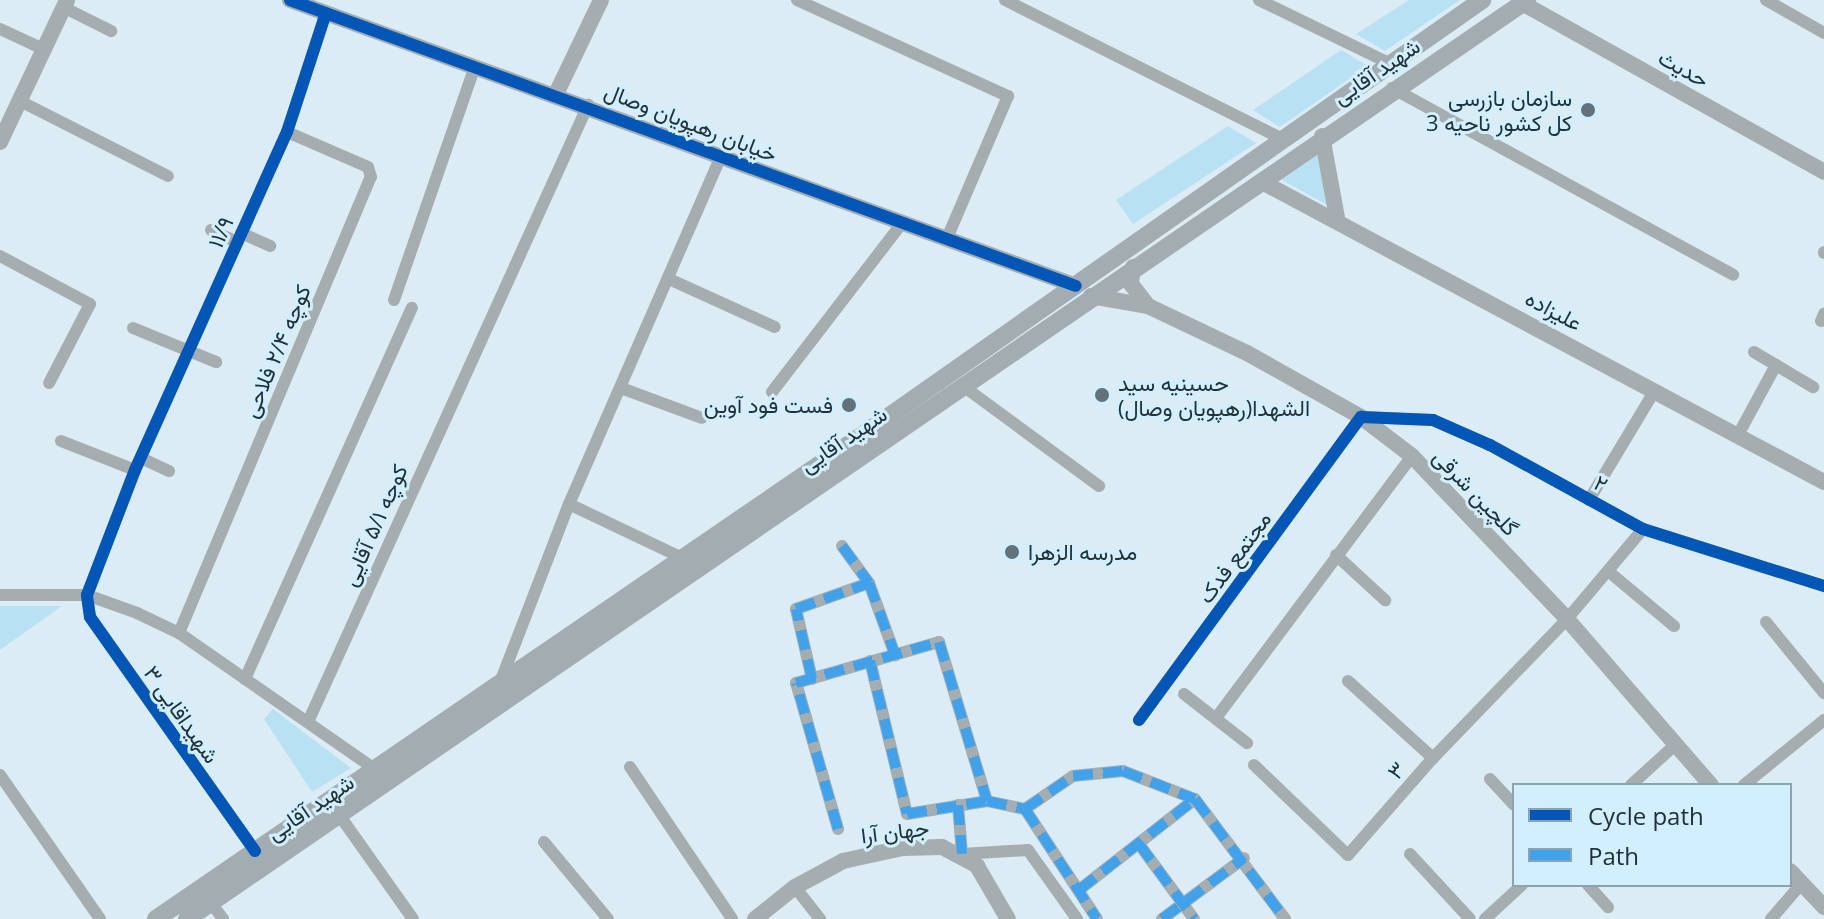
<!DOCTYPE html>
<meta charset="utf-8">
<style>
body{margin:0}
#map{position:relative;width:1824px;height:919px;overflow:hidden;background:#dcecf4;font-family:"Open Sans",Vazirmatn,sans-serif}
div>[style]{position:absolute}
.green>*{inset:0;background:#b9e1f4}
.minor>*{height:12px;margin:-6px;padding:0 6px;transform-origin:6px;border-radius:6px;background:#a6adaf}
.tertiary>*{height:16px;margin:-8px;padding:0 8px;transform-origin:8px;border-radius:8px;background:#a6adaf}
.secondary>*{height:18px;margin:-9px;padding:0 9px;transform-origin:9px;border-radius:9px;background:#a3acb0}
.quiet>*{height:10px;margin-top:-5px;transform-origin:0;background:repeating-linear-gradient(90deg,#3ea3ec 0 20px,transparent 0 30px)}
.cycleway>*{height:12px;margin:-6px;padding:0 6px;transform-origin:6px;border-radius:6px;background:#0057b8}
.dots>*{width:22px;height:22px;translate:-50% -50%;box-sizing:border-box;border:4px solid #d1effe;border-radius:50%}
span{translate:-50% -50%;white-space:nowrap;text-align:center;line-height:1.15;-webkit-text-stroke:6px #d1effe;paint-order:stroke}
.street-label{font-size:22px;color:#223138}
.poi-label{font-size:22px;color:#223138}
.right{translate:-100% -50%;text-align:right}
.left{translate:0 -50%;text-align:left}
.legend{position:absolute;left:1512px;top:783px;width:280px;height:104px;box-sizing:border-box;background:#d1effe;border:2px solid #8ba3af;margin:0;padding:10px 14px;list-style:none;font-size:24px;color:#223138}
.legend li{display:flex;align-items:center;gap:16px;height:40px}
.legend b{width:40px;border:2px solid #8ba3af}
</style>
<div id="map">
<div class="green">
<div style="clip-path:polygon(1409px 0,1460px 0,1385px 51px,1356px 34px)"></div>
<div style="clip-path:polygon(1341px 50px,1368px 66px,1280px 127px,1253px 110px)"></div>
<div style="clip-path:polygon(1228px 126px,1256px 143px,1133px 224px,1116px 200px)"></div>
<div style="clip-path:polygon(1316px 150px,1329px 206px,1278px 178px)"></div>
<div style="clip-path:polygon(0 606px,62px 606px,0 650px)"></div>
<div style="clip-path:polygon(273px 709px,351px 768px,312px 792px,264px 719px)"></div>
</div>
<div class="minor">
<div style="left:797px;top:0;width:232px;rotate:24.5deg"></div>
<div style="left:1008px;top:96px;width:155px;rotate:113.2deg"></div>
<div style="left:1005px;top:0;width:312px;rotate:26.6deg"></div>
<div style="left:1259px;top:0;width:147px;rotate:25.9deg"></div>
<div style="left:1766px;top:0;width:67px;rotate:29.6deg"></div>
<div style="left:63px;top:7px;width:54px;rotate:26.6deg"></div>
<div style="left:0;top:29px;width:47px;rotate:24.9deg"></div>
<div style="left:1392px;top:88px;width:389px;rotate:28.7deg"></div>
<div style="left:18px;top:100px;width:168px;rotate:26.9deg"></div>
<div style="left:211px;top:230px;width:29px;rotate:25deg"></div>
<div style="left:241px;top:233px;width:32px;rotate:24deg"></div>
<div style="left:1824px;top:252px;width:1px;rotate:90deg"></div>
<div style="left:0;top:256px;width:102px;rotate:28.1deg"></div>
<div style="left:90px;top:304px;width:89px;rotate:117.4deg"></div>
<div style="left:669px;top:279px;width:116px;rotate:24.4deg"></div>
<div style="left:394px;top:300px;width:248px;rotate:-70.9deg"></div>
<div style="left:1821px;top:321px;width:8px;rotate:-67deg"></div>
<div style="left:133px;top:328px;width:90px;rotate:22.3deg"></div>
<div style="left:1754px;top:352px;width:69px;rotate:30.7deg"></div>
<div style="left:963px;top:386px;width:169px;rotate:36.3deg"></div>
<div style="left:621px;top:388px;width:86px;rotate:20.3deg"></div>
<div style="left:772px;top:392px;width:215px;rotate:-52.4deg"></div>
<div style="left:1738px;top:435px;width:80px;rotate:-61.5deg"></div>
<div style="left:61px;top:441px;width:79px;rotate:21.4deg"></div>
<div style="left:141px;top:458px;width:31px;rotate:25deg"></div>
<div style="left:1589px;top:500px;width:128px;rotate:-59deg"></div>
<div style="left:569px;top:504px;width:123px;rotate:25.5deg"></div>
<div style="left:842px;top:546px;width:46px;rotate:53.9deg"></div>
<div style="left:869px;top:583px;width:77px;rotate:70.1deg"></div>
<div style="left:1336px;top:555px;width:67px;rotate:42.6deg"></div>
<div style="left:1608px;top:571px;width:86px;rotate:39.8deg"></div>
<div style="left:0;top:595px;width:87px"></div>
<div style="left:87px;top:595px;width:53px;rotate:19.8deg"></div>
<div style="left:137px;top:613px;width:47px;rotate:25.5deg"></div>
<div style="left:179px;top:633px;width:236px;rotate:34.8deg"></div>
<div style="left:1766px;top:622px;width:92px;rotate:50.8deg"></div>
<div style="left:179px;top:633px;width:495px;rotate:-67.2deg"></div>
<div style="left:371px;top:177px;width:10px;rotate:-107deg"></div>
<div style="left:368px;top:167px;width:88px;rotate:-156.6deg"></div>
<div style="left:870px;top:661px;width:157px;rotate:76.4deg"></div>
<div style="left:907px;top:814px;width:81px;rotate:-9.2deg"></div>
<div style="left:987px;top:801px;width:39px;rotate:12deg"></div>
<div style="left:1025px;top:809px;width:131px;rotate:56.8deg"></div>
<div style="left:245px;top:679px;width:407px;rotate:-65.8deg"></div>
<div style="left:812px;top:679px;width:72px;rotate:-102.9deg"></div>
<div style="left:796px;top:609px;width:77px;rotate:-19.6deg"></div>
<div style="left:501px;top:680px;width:189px;rotate:-68.9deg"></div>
<div style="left:569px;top:504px;width:380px;rotate:-66.4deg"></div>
<div style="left:1348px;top:681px;width:115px;rotate:42.2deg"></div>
<div style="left:1184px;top:694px;width:80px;rotate:37.9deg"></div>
<div style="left:1216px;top:718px;width:327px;rotate:-53.2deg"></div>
<div style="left:1139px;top:720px;width:376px;rotate:-53.8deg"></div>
<div style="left:1361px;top:417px;width:72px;rotate:2.4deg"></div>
<div style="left:1433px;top:420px;width:62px;rotate:23.7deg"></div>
<div style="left:1490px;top:445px;width:175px;rotate:28.8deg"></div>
<div style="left:1643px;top:529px;width:190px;rotate:17.5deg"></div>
<div style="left:308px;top:722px;width:678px;rotate:-65.59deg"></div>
<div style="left:1254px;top:765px;width:130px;rotate:43.8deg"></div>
<div style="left:1348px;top:855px;width:129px;rotate:-48.8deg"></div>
<div style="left:1433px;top:758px;width:193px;rotate:-46deg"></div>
<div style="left:1567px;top:619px;width:118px;rotate:-49.8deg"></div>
<div style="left:630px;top:767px;width:183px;rotate:56.1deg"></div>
<div style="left:0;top:775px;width:175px;rotate:55.2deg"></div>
<div style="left:1490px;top:779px;width:35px;rotate:47deg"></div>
<div style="left:1631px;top:785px;width:61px;rotate:-42.3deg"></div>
<div style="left:1744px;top:785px;width:103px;rotate:-39.1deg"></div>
<div style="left:958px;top:805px;width:49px;rotate:85.3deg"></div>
<div style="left:962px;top:854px;width:66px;rotate:-3.5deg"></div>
<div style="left:1028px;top:850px;width:85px;rotate:54.6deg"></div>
<div style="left:1025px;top:809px;width:58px;rotate:-34.5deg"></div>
<div style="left:1073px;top:776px;width:50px;rotate:-5.7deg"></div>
<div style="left:1123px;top:771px;width:77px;rotate:21.3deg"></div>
<div style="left:1195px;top:799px;width:150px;rotate:53.1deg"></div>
<div style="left:340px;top:816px;width:126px;rotate:54.7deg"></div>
<div style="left:838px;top:829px;width:152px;rotate:-106deg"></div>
<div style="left:796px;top:683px;width:149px;rotate:-16deg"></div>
<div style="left:939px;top:642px;width:166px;rotate:73.2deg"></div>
<div style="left:544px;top:842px;width:100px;rotate:50.3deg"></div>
<div style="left:1139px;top:844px;width:93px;rotate:53.7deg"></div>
<div style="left:255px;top:851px;width:286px;rotate:-125.2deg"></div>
<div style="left:90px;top:617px;width:22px;rotate:-98deg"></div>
<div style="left:87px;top:595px;width:134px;rotate:-69deg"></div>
<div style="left:135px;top:470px;width:371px;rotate:-65.8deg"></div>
<div style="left:287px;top:132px;width:125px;rotate:-71.9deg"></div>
<div style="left:1410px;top:854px;width:88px;rotate:47.3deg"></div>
<div style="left:1588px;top:885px;width:30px;rotate:48deg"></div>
<div style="left:795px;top:887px;width:41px;rotate:52deg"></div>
<div style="left:1079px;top:890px;width:147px;rotate:-38.1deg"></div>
<div style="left:211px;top:903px;width:20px;rotate:53deg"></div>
<div style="left:1162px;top:919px;width:102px;rotate:-36.6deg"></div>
<div style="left:1485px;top:919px;width:50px;rotate:-42.6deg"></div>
<div style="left:1771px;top:919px;width:48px;rotate:-49.3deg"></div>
</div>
<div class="tertiary">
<div style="left:290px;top:0;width:836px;rotate:19.99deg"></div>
<div style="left:1522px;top:3px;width:346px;rotate:29.2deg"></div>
<div style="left:556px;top:94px;width:104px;rotate:-64.4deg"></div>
<div style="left:1322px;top:136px;width:83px;rotate:79.6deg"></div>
<div style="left:0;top:142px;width:157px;rotate:-64.7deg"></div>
<div style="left:1262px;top:182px;width:637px;rotate:28.09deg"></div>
<div style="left:1133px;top:267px;width:17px;rotate:97deg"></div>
<div style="left:1131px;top:284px;width:28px;rotate:52deg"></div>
<div style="left:1091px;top:296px;width:58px;rotate:10deg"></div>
<div style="left:1148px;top:306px;width:110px;rotate:25.4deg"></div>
<div style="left:1247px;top:353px;width:131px;rotate:29.3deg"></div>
<div style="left:1361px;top:417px;width:64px;rotate:37.4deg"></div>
<div style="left:1412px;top:456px;width:225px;rotate:46.4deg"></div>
<div style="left:1567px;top:619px;width:220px;rotate:49.1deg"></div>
<div style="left:1790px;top:871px;width:50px;rotate:46.6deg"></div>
<div style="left:755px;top:919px;width:51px;rotate:-38.7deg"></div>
<div style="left:795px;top:887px;width:55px;rotate:-28.4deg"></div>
<div style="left:843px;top:861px;width:60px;rotate:-12.4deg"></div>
<div style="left:902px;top:848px;width:40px;rotate:-1.4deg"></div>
<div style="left:942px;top:847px;width:40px;rotate:28deg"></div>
<div style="left:977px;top:866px;width:61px;rotate:59.7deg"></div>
</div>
<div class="secondary">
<div style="left:156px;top:919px;width:839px;rotate:-34.41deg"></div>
<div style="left:848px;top:445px;width:775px;rotate:-35.06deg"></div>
<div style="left:187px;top:919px;width:1625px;rotate:-34.44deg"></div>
</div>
<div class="quiet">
<div style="left:842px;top:546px;width:46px;rotate:53.9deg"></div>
<div style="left:869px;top:583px;width:77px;rotate:70.1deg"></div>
<div style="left:870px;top:661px;width:157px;rotate:76.4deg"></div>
<div style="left:907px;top:814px;width:81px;rotate:-9.2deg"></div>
<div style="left:987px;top:801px;width:39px;rotate:12deg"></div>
<div style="left:1025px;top:809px;width:131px;rotate:56.8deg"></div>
<div style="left:812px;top:679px;width:72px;rotate:-102.9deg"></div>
<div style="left:796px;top:609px;width:77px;rotate:-19.6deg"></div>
<div style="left:958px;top:805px;width:49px;rotate:85.3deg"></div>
<div style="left:1025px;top:809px;width:58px;rotate:-34.5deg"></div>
<div style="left:1073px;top:776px;width:50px;rotate:-5.7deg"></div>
<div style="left:1123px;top:771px;width:77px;rotate:21.3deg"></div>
<div style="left:1195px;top:799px;width:150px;rotate:53.1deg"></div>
<div style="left:838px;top:829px;width:152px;rotate:-106deg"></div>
<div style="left:796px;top:683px;width:149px;rotate:-16deg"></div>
<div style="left:939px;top:642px;width:166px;rotate:73.2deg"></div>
<div style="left:1139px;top:844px;width:93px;rotate:53.7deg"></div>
<div style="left:1079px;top:890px;width:147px;rotate:-38.1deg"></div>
<div style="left:1162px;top:919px;width:102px;rotate:-36.6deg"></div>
</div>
<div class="cycleway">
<div style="left:290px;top:0;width:836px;rotate:19.99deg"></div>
<div style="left:1139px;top:720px;width:376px;rotate:-53.8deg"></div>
<div style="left:1361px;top:417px;width:72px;rotate:2.4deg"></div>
<div style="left:1433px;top:420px;width:62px;rotate:23.7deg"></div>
<div style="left:1490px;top:445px;width:175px;rotate:28.8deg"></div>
<div style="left:1643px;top:529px;width:190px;rotate:17.5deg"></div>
<div style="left:255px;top:851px;width:286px;rotate:-125.2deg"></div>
<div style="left:90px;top:617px;width:22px;rotate:-98deg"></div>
<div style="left:87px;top:595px;width:134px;rotate:-69deg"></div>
<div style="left:135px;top:470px;width:371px;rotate:-65.8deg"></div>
<div style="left:287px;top:132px;width:125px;rotate:-71.9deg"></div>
</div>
<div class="dots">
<div style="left:1588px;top:110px;background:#63727a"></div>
<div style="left:1102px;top:395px;background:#63727a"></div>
<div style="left:849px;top:405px;background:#63727a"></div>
<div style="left:1012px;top:552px;background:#63727a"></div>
</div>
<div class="street-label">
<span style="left:1684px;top:68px;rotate:29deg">حدیث</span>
<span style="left:1376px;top:71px;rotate:-34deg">شهید آقایی</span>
<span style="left:691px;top:122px;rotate:21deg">خیابان رهپویان وصال</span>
<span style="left:220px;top:232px;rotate:-66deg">۱۱/۹</span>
<span style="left:1554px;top:310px;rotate:28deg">علیزاده</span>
<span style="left:276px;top:351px;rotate:-67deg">کوچه ۲/۴ فلاحی</span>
<span style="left:843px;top:439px;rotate:-34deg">شهید آقایی</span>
<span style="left:1601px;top:483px;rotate:29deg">۲</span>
<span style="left:1476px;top:492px;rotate:46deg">گلچین شرقی</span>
<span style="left:374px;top:525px;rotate:-66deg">کوچه ۵/۱ آقایی</span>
<span style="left:1234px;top:557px;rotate:-54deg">مجتمع فدک</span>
<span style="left:182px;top:714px;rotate:55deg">۳ شهیداقایی</span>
<span style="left:1396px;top:770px;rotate:-49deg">۳</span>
<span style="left:310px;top:807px;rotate:-34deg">شهید آقایی</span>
<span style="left:895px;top:831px;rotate:-7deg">جهان آرا</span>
</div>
<div class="poi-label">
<span class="right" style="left:1572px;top:110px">سازمان بازرسی<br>کل کشور ناحیه 3</span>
<span class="left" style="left:1118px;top:395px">حسینیه سید<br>الشهدا(رهپویان وصال)</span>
<span class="right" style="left:833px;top:405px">فست فود آوین</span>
<span class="left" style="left:1028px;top:552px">مدرسه الزهرا</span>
</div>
<ul class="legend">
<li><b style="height:10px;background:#0057b8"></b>Cycle path</li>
<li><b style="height:10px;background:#3ea3ec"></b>Path</li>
</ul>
</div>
